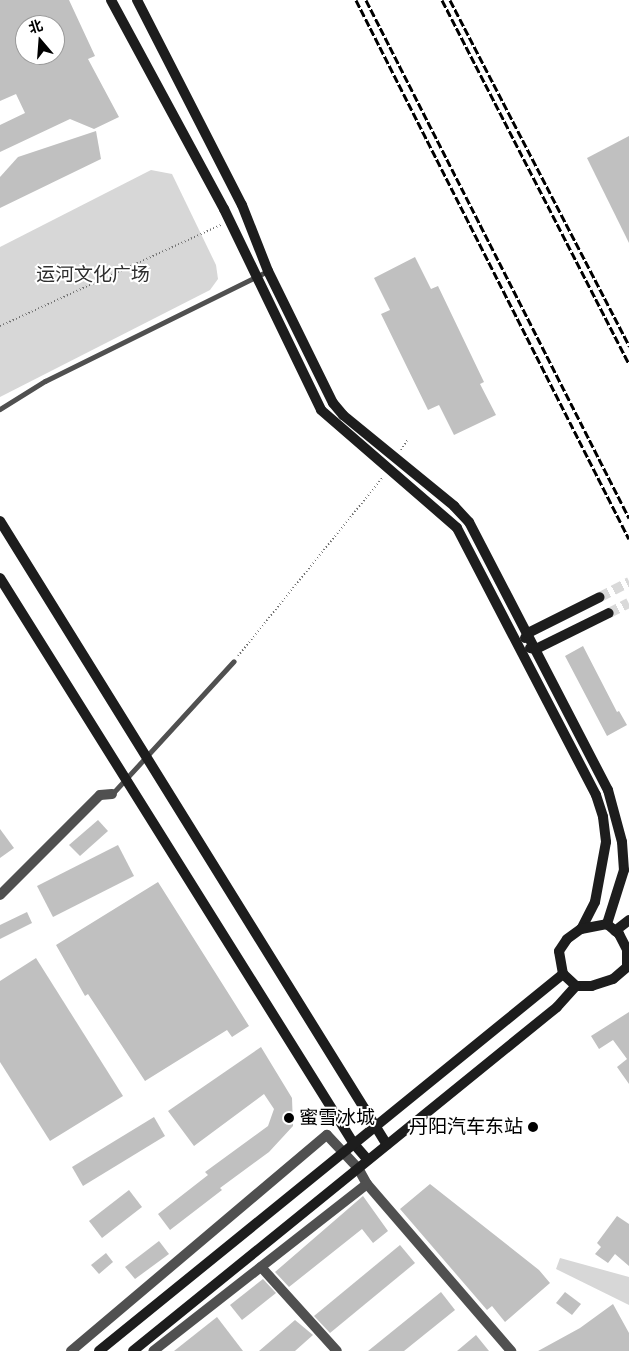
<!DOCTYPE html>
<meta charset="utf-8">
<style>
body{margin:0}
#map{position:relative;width:629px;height:1351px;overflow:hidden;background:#fff;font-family:Jost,"Noto Sans SC",sans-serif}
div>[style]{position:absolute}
.green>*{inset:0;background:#d7d7d7}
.building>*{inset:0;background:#c0c0c0}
.secondary-tunnel>*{height:10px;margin-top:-5px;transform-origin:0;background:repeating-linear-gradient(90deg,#d9d9d9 0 10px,transparent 0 15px)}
.path>*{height:2px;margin-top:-1px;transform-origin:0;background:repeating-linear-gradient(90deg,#727272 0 1px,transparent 0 3.5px)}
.lane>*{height:5px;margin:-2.5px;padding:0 2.5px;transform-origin:2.5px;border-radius:2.5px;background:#505050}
.street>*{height:10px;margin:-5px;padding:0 5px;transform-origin:5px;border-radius:5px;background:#505050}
.secondary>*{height:10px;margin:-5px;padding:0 5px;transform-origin:5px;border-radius:5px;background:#1d1d1d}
.rail>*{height:3px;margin-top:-1.5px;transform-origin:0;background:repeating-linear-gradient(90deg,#000 0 8px,transparent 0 10.5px)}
.dots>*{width:14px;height:14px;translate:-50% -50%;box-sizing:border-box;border:2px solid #fff;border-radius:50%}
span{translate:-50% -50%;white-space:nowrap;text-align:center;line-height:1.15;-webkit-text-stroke:4px #fff;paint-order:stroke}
.park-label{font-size:19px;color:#2e2e2e}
.poi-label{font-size:19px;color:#000}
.left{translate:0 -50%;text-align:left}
.right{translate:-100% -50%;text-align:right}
.north{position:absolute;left:15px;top:15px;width:50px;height:50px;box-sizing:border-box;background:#fff;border:1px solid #999;border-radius:50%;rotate:342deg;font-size:14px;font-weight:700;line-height:20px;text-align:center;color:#000}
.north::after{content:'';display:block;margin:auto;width:18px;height:22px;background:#000;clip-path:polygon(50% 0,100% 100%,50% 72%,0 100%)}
</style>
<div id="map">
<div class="green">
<div style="clip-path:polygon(151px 170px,172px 174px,216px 265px,218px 279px,210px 290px,0 397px,0 247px)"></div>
<div style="clip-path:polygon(560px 1258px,629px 1277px,629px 1305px,556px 1269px)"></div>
</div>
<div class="building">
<div style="clip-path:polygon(evenodd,0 0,69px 0,95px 56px,88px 59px,119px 117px,94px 129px,70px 119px,0 152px,0 125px,25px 113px,16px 94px,0 101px,0 0,25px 25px,55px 25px,55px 55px,25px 55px,25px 25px)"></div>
<div style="clip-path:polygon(96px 131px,101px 159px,0 208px,0 177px,18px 157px)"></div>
<div style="clip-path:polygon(629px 136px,629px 243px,587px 158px)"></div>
<div style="clip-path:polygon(415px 257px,431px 289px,438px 286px,484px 382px,480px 384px,496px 415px,454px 435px,439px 405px,428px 410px,381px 314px,390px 310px,374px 278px)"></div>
<div style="clip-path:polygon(583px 646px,617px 712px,619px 711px,627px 725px,607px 736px,565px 656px)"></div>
<div style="clip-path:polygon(98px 820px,108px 831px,80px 856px,69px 845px)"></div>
<div style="clip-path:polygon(0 829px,14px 848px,0 858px)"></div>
<div style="clip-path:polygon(118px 845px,134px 876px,53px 917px,37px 886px)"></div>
<div style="clip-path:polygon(158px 882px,249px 1026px,232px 1037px,227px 1030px,145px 1081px,88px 994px,85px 996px,56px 945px)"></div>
<div style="clip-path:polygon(27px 912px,32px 923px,0 939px,0 925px)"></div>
<div style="clip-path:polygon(36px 958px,123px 1096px,50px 1141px,0 1062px,0 981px)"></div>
<div style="clip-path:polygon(629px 1012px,629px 1084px,617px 1067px,627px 1059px,613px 1040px,599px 1049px,591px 1036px)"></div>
<div style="clip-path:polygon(261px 1047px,292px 1098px,293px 1126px,269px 1152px,220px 1188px,222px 1190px,170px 1230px,158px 1214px,208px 1175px,205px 1172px,268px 1126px,274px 1109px,264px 1094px,194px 1146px,168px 1111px)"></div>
<div style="clip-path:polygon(154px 1117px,165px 1136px,83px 1186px,72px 1167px)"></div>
<div style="clip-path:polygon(430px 1184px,539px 1270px,550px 1283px,505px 1322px,492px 1306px,487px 1310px,400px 1209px)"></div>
<div style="clip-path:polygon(129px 1190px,142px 1207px,102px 1238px,89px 1221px)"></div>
<div style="clip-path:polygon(363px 1196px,388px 1231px,373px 1243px,362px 1229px,289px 1287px,275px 1272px)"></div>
<div style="clip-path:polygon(617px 1216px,629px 1224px,629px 1266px,615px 1254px,608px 1263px,595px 1254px,601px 1247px,597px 1243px)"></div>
<div style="clip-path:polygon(159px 1241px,169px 1254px,135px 1279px,125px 1267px)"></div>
<div style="clip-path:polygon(400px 1245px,415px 1263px,330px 1333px,314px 1316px)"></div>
<div style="clip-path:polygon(106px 1253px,113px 1262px,99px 1274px,91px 1265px)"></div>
<div style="clip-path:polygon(263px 1279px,276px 1293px,242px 1320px,230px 1305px)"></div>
<div style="clip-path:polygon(441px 1292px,455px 1310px,404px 1351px,368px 1351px)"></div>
<div style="clip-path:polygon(565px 1292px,581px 1304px,572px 1315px,556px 1303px)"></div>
<div style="clip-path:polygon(613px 1304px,629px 1333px,629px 1351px,538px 1351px,580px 1328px)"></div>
<div style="clip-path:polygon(217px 1317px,243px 1351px,174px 1351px)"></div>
<div style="clip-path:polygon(295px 1320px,313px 1335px,295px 1351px,259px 1351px)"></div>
<div style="clip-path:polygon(476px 1335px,489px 1351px,457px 1351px)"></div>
</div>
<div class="secondary-tunnel">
<div style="left:600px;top:597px;width:33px;rotate:-27deg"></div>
<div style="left:609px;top:613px;width:22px;rotate:-27deg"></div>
</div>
<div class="path">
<div style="left:0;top:326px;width:243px;rotate:-24.6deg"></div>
<div style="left:401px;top:450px;width:13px;rotate:-58deg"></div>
<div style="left:238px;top:656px;width:230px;rotate:-51deg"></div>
</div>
<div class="lane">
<div style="left:0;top:409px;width:53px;rotate:-31.9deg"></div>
<div style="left:45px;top:381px;width:249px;rotate:-26.3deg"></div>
<div style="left:112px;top:794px;width:180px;rotate:-47.5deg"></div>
</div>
<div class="street">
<div style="left:0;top:895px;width:141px;rotate:-45deg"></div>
<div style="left:100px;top:795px;width:12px;rotate:-5deg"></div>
<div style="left:367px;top:1184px;width:221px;rotate:49.2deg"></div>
<div style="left:261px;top:1267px;width:113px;rotate:47.9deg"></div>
<div style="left:71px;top:1351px;width:335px;rotate:-40.2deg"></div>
<div style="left:327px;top:1135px;width:45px;rotate:46.8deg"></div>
<div style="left:358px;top:1168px;width:18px;rotate:61deg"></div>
<div style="left:367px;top:1184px;width:271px;rotate:142deg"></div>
</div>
<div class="secondary">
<div style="left:111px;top:0;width:238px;rotate:61.6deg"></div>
<div style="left:224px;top:209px;width:223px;rotate:64.2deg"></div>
<div style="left:321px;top:410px;width:180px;rotate:40.9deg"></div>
<div style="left:457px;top:528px;width:301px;rotate:62.5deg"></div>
<div style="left:596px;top:795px;width:23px;rotate:72deg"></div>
<div style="left:603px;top:817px;width:25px;rotate:83deg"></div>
<div style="left:606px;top:842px;width:61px;rotate:100.4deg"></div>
<div style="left:595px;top:902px;width:30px;rotate:117deg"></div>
<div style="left:137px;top:0;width:230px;rotate:62.9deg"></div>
<div style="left:242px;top:205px;width:71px;rotate:68.5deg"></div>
<div style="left:268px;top:271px;width:147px;rotate:63.8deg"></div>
<div style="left:333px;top:403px;width:16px;rotate:50deg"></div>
<div style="left:343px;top:415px;width:144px;rotate:39.3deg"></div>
<div style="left:454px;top:506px;width:22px;rotate:47deg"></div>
<div style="left:469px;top:522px;width:302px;rotate:62.6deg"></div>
<div style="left:608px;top:790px;width:54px;rotate:74.9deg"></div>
<div style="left:622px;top:842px;width:28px;rotate:86deg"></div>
<div style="left:624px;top:870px;width:57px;rotate:107.5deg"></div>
<div style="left:0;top:521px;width:734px;rotate:58.19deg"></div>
<div style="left:0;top:578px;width:668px;rotate:57.98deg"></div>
<div style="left:354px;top:1144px;width:21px;rotate:49deg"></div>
<div style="left:525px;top:638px;width:6px;rotate:-59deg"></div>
<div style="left:528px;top:633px;width:80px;rotate:-26.6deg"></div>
<div style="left:530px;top:648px;width:6px;rotate:9deg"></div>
<div style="left:536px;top:649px;width:81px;rotate:-26.3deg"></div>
<div style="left:607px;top:924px;width:16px;rotate:40deg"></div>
<div style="left:619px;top:934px;width:18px;rotate:63deg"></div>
<div style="left:627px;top:950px;width:17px;rotate:90deg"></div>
<div style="left:627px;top:967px;width:18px;rotate:139deg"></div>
<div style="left:613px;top:979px;width:22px;rotate:162deg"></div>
<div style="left:592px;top:986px;width:16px;rotate:180deg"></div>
<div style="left:576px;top:986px;width:18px;rotate:-137deg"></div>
<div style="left:563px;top:974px;width:23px;rotate:-100deg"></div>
<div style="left:559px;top:951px;width:14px;rotate:-56deg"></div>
<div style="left:567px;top:939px;width:17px;rotate:-36deg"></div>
<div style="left:581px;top:929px;width:26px;rotate:-11deg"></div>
<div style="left:615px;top:931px;width:18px;rotate:-38deg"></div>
<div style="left:99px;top:1351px;width:598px;rotate:-39.09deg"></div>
<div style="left:133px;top:1351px;width:546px;rotate:-39.05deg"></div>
<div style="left:557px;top:1007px;width:28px;rotate:-48deg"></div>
</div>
<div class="rail">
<div style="left:356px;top:0;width:604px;rotate:63.14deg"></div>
<div style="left:366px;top:0;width:581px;rotate:63.08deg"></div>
<div style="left:442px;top:0;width:409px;rotate:62.8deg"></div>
<div style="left:450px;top:0;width:390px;rotate:62.6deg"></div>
</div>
<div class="dots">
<div style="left:289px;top:1118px;background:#000"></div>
<div style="left:533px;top:1127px;background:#000"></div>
</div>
<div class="park-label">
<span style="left:93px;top:275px">运河文化广场</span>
</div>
<div class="poi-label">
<span class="left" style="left:299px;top:1118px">蜜雪冰城</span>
<span class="right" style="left:523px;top:1127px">丹阳汽车东站</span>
</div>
<div class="north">北</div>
</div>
